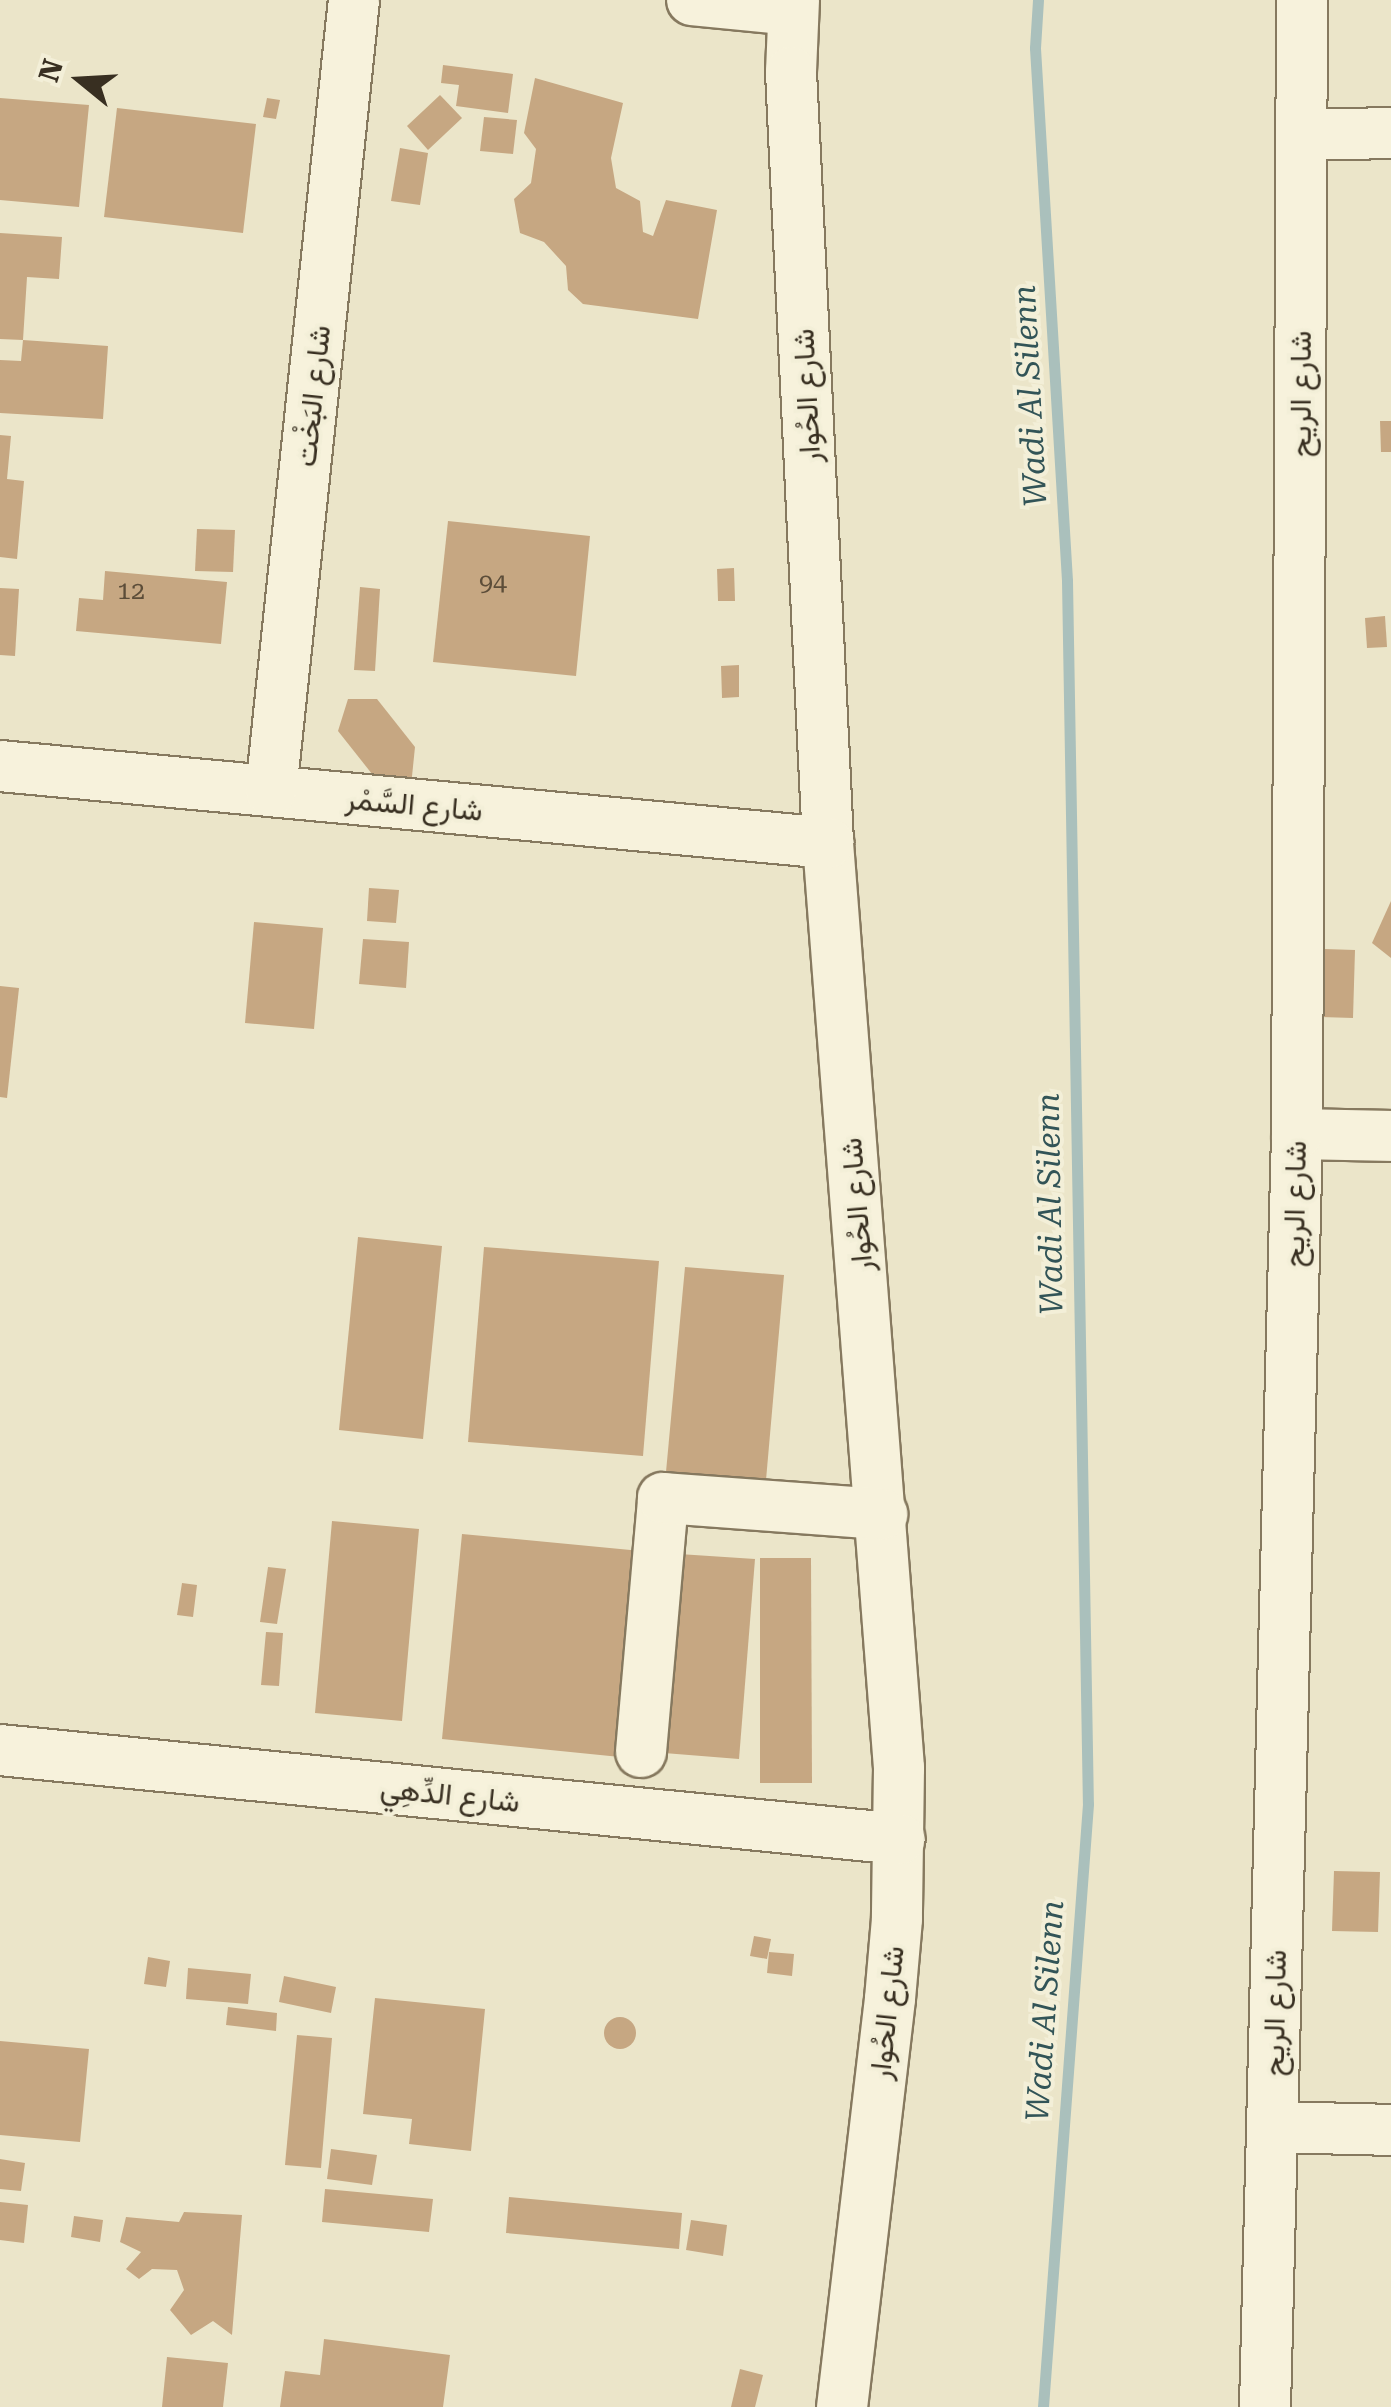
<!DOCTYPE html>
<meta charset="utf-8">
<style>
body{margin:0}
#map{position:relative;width:1391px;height:2407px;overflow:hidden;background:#ebe5c9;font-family:"Roboto Serif",Vazirmatn,serif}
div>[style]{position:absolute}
.stream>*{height:11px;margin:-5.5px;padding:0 5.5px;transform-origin:5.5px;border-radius:5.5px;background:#aac0bc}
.building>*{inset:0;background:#c6a782}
.round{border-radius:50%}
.roads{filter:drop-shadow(2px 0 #86795f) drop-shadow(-2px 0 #86795f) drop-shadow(0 2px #86795f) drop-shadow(0 -2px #86795f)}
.minor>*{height:50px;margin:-25px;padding:0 25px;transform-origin:25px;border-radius:25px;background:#f7f2dc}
span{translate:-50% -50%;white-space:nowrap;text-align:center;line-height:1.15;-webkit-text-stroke:8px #f3efd8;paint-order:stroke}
.number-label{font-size:25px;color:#5c4d39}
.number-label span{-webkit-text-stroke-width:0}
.street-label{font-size:30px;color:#382f21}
.water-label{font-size:32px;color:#325457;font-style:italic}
.north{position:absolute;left:30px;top:30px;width:100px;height:100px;-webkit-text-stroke:8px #f3efd8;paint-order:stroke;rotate:288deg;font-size:28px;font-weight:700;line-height:40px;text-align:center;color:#382f21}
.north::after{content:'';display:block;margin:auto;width:35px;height:45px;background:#382f21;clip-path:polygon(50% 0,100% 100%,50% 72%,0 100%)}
</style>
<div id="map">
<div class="stream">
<div style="left:1038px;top:0;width:48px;rotate:93.6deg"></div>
<div style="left:1035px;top:48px;width:534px;rotate:86.56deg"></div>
<div style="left:1067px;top:581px;width:1223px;rotate:89.02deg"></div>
<div style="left:1088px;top:1804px;width:605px;rotate:94.27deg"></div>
</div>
<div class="building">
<div style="clip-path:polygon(443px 65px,513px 74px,508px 113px,456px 106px,459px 85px,441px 83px)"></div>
<div style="clip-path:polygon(535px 78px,623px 103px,611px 158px,616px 188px,640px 201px,643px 232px,653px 236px,666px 200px,717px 210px,698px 319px,583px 304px,568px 290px,566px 266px,544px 242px,520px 233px,514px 199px,531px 183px,536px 149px,524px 133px)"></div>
<div style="clip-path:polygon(440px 95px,462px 118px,428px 150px,407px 126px)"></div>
<div style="clip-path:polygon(0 98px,89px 105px,79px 207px,0 200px)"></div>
<div style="clip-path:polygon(267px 98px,280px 100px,276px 119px,263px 117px)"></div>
<div style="clip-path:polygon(117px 108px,256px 124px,243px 233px,104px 217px)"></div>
<div style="clip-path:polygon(484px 117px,517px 120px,513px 154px,480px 151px)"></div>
<div style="clip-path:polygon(400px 148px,428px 153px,420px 205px,391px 201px)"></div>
<div style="clip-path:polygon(0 233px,62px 237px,59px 279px,27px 277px,23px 340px,0 339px)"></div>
<div style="clip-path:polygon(23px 340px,108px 346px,103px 419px,0 413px,0 360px,21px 361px)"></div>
<div style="clip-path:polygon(1380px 421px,1391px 421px,1391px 452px,1381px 452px)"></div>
<div style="clip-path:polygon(0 435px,11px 436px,7px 479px,24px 481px,17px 559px,0 557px)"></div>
<div style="clip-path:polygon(448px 521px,590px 536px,576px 676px,433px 662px)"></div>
<div style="clip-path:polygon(197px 529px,235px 530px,233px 572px,195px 571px)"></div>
<div style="clip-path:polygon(734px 568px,735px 601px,718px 601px,717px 569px)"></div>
<div style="clip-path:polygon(105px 571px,227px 582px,221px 644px,76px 631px,79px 598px,103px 600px)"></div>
<div style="clip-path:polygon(360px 587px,380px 589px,375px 671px,354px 670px)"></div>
<div style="clip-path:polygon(0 588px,19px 589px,15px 656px,0 655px)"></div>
<div style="clip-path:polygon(1385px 616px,1387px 647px,1367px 648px,1365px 618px)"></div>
<div style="clip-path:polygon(739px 665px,739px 697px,722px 698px,721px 666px)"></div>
<div style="clip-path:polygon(348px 699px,377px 699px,415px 747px,411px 786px,376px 779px,338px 731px)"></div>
<div style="clip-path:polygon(369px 888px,399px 890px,396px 923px,367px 921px)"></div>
<div style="clip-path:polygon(1391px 901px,1391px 958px,1372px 943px)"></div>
<div style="clip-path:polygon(254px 922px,323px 928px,314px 1029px,245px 1023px)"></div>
<div style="clip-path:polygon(363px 939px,409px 942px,406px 988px,359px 984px)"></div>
<div style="clip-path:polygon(1324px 949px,1355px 950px,1353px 1018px,1321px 1017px)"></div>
<div style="clip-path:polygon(0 986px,19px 988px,7px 1098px,0 1097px)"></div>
<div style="clip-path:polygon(358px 1237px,442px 1246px,423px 1439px,339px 1430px)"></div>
<div style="clip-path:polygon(484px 1247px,659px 1261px,643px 1456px,468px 1442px)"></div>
<div style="clip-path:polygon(685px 1267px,784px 1275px,766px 1480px,666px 1472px)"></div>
<div style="clip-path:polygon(332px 1521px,419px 1529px,402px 1721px,315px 1713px)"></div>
<div style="clip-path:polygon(462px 1534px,641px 1551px,620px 1757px,442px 1739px)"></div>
<div style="clip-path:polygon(679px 1554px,755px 1559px,739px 1759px,664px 1753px)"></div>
<div style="clip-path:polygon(760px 1558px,811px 1558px,812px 1783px,760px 1783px)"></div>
<div style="clip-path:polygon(268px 1567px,286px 1569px,277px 1624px,260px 1622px)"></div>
<div style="clip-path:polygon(182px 1583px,197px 1585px,193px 1617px,177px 1615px)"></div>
<div style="clip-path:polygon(266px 1632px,283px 1633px,279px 1686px,261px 1685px)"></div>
<div style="clip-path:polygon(1334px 1871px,1380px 1872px,1378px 1932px,1332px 1931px)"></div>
<div style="clip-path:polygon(754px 1936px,771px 1939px,767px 1959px,750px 1956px)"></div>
<div style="clip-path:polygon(769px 1952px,794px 1954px,792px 1976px,767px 1973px)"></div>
<div style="clip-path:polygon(148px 1957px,170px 1961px,166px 1987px,144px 1984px)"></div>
<div style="clip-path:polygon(188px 1968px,251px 1974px,248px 2004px,186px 1999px)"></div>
<div style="clip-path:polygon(284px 1976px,336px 1987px,331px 2013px,279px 2002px)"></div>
<div style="clip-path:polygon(375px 1998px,485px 2009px,471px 2151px,409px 2144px,412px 2119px,363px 2114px)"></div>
<div style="clip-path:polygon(228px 2007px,277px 2013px,276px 2031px,226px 2025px)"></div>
<div class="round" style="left:604px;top:2017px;width:32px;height:32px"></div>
<div style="clip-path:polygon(297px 2035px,332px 2038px,321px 2168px,285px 2165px)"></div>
<div style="clip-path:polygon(0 2041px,89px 2049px,80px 2142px,0 2135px)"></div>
<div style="clip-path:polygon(331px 2149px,377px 2155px,372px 2185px,327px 2179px)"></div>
<div style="clip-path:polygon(0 2159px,25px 2163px,21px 2191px,0 2189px)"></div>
<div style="clip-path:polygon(325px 2189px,433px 2199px,429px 2232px,322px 2222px)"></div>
<div style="clip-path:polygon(509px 2197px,682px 2213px,679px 2249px,506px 2233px)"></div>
<div style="clip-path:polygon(0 2202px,28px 2205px,24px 2243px,0 2240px)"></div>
<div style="clip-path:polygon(184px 2212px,242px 2215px,232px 2335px,213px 2321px,191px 2335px,170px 2310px,184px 2290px,177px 2270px,152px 2269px,139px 2279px,126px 2269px,141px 2252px,120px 2242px,126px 2217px,179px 2222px)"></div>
<div style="clip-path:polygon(74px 2216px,103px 2220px,100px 2242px,71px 2237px)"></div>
<div style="clip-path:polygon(691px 2220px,727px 2225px,723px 2256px,686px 2250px)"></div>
<div style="clip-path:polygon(324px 2339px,450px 2355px,443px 2407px,280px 2407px,285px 2371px,320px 2375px)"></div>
<div style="clip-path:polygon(167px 2357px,228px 2363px,223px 2407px,162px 2407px)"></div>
<div style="clip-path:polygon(740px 2369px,763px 2375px,755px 2407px,731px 2407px)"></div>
</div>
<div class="roads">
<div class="minor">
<div style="left:692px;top:0;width:100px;rotate:5.7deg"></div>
<div style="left:794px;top:0;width:72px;rotate:92.4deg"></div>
<div style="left:791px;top:72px;width:772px;rotate:87.25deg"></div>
<div style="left:828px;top:843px;width:928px;rotate:85.61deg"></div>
<div style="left:899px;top:1768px;width:151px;rotate:90.8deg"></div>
<div style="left:897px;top:1919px;width:80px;rotate:95deg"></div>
<div style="left:890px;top:1999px;width:411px;rotate:96.7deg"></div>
<div style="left:1303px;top:135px;width:88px;rotate:-1.3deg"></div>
<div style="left:0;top:766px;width:832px;rotate:5.31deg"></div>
<div style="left:271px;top:791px;width:795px;rotate:-84.01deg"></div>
<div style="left:1297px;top:1134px;width:94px;rotate:1.2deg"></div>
<div style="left:0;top:1750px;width:904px;rotate:5.65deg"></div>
<div style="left:641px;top:1752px;width:255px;rotate:-85deg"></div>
<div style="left:663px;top:1498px;width:220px;rotate:4.2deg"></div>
<div style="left:1272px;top:2127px;width:119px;rotate:1.4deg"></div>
<div style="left:1265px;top:2407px;width:1273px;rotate:-88.56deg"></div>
<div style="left:1297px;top:1134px;width:1134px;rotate:-89.75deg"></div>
</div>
</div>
<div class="number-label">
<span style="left:493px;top:583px">94</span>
<span style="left:131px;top:591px">12</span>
</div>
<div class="street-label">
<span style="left:1301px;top:394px;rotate:-90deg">شارع الريح</span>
<span style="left:313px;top:396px;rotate:-84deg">شارع البَخْت</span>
<span style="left:807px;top:396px;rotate:-93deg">شارع الحُوار</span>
<span style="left:414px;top:805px;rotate:5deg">شارع السَّمْر</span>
<span style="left:1295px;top:1204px;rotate:-89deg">شارع الريح</span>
<span style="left:857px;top:1205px;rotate:-95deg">شارع الحُوار</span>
<span style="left:450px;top:1795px;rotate:6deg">شارع الدِّهِي</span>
<span style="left:887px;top:2013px;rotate:-84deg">شارع الحُوار</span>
<span style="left:1275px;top:2013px;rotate:-89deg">شارع الريح</span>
</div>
<div class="water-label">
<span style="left:1030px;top:396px;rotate:-93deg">Wadi Al Silenn</span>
<span style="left:1050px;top:1204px;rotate:-91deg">Wadi Al Silenn</span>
<span style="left:1045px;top:2011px;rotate:-86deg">Wadi Al Silenn</span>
</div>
<div class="north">N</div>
</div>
